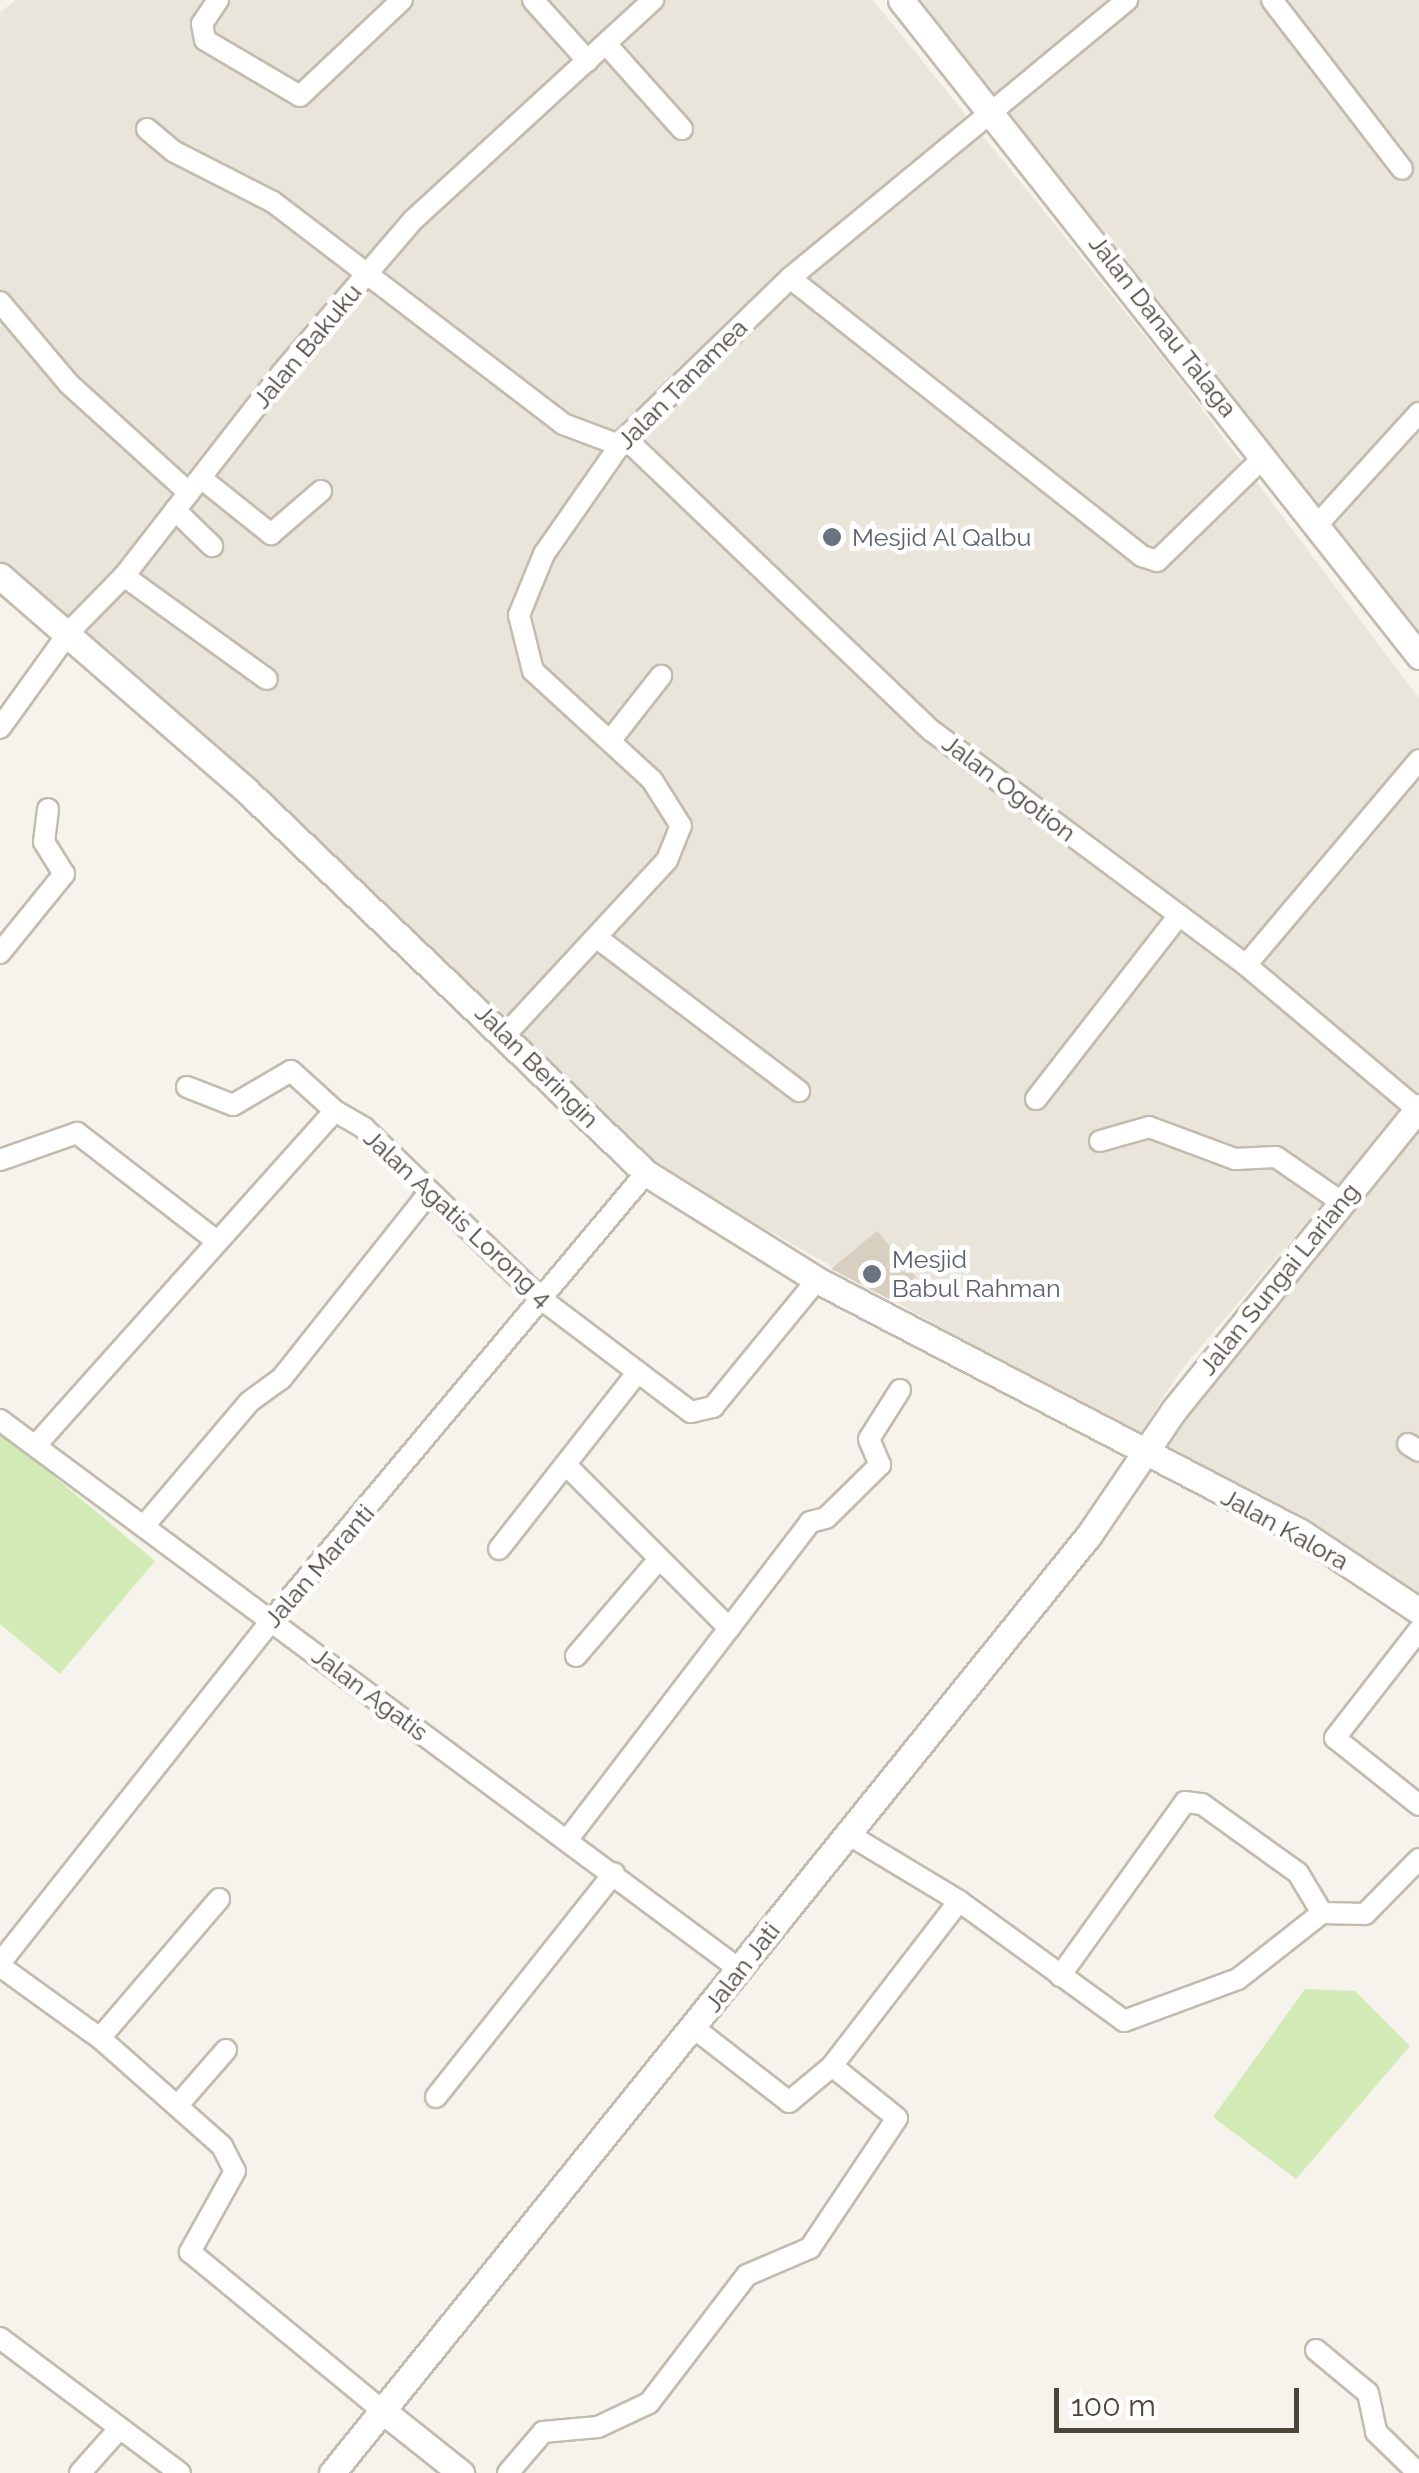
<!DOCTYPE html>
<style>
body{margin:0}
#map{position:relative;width:1419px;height:2473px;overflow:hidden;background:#f6f3ec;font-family:Raleway,sans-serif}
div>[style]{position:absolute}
.residential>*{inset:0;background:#eae5da}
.green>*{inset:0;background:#d2eab5}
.building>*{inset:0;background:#d8cfc1}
.roads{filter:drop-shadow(2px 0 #c2bbae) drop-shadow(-2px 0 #c2bbae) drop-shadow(0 2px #c2bbae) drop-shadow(0 -2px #c2bbae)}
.minor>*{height:20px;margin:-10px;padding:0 10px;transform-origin:10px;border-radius:10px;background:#fff}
.tertiary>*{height:25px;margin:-12.5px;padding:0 12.5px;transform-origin:12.5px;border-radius:12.5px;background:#fff}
.dots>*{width:28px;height:28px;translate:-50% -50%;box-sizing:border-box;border:5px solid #fff;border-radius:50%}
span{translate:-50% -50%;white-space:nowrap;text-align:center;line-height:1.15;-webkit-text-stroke:9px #fff;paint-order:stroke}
.street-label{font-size:25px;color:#4b4439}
.worship-label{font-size:25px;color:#5b616d}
.left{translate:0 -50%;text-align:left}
.scale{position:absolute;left:1054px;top:2388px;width:245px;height:45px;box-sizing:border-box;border:5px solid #4b4439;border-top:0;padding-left:12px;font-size:30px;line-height:35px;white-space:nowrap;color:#4b4439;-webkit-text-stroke:8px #fff;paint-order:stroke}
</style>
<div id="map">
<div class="residential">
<div style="clip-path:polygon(16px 0,873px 0,1174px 372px,1419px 698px,1419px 1090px,1181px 1370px,1137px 1438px,652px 1165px,0 572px,0 12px)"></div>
<div style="clip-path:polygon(915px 0,1419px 0,1419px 646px)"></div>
<div style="clip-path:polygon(1419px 1128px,1419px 1600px,1159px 1452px)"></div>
</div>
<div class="green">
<div style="clip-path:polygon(0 1431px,155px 1561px,60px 1674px,0 1624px)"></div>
<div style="clip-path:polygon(1305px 1989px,1355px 1991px,1410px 2046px,1296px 2179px,1213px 2117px)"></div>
</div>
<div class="building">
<div style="clip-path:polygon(877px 1231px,916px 1277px,889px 1299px,831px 1269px)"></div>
</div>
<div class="roads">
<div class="minor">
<div style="left:218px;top:0;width:29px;rotate:124deg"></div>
<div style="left:202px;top:24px;width:16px;rotate:79deg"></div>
<div style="left:205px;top:40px;width:110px;rotate:30.5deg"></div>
<div style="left:300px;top:96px;width:140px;rotate:-43.3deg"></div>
<div style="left:533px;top:0;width:82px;rotate:48deg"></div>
<div style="left:1272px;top:0;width:213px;rotate:52.4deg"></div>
<div style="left:606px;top:44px;width:114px;rotate:48.2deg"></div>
<div style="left:147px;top:129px;width:34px;rotate:40deg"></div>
<div style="left:173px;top:151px;width:112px;rotate:27deg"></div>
<div style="left:273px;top:202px;width:365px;rotate:37.4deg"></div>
<div style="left:563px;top:424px;width:60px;rotate:20.6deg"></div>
<div style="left:790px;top:278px;width:449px;rotate:38.3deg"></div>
<div style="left:1142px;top:556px;width:16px;rotate:18deg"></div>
<div style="left:1157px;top:561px;width:149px;rotate:-44.2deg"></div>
<div style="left:0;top:302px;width:107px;rotate:49.9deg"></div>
<div style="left:69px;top:384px;width:162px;rotate:42.2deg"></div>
<div style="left:625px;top:438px;width:424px;rotate:43.7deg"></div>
<div style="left:932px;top:731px;width:392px;rotate:36.7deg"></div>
<div style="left:1246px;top:965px;width:224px;rotate:40.1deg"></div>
<div style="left:201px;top:478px;width:90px;rotate:38.7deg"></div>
<div style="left:271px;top:534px;width:66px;rotate:-40.7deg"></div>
<div style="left:175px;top:510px;width:52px;rotate:44.2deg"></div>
<div style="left:1316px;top:526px;width:153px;rotate:-47.7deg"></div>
<div style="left:124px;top:576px;width:176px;rotate:35.8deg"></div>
<div style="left:0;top:728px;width:120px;rotate:-54.2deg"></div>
<div style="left:70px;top:631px;width:77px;rotate:-45.5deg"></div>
<div style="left:124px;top:576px;width:257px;rotate:-52.1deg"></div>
<div style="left:282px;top:373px;width:201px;rotate:-49.4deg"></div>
<div style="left:413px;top:220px;width:326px;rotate:-42.5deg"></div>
<div style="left:610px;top:741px;width:83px;rotate:-51.9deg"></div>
<div style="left:600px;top:940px;width:250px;rotate:37.2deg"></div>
<div style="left:0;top:953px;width:102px;rotate:-51deg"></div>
<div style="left:64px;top:874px;width:38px;rotate:-122deg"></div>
<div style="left:44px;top:842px;width:33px;rotate:-83deg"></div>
<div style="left:1246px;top:965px;width:268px;rotate:-49.8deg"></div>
<div style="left:506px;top:1034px;width:237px;rotate:-47.2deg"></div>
<div style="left:667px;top:860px;width:37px;rotate:-68deg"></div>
<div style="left:681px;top:826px;width:54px;rotate:-122.2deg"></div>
<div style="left:652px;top:780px;width:161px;rotate:-137.5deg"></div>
<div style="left:533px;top:671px;width:58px;rotate:-104deg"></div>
<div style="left:519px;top:615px;width:66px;rotate:-67.7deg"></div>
<div style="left:544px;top:554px;width:141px;rotate:-55.1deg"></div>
<div style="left:625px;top:438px;width:230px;rotate:-44.1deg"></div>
<div style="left:790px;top:278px;width:437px;rotate:-39.5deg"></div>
<div style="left:187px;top:1087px;width:49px;rotate:21.4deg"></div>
<div style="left:233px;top:1105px;width:67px;rotate:-30.4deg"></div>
<div style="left:291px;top:1071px;width:59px;rotate:42.3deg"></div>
<div style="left:1036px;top:1099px;width:233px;rotate:-52.1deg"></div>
<div style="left:1100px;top:1141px;width:51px;rotate:-15.9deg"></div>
<div style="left:1149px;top:1127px;width:92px;rotate:20.4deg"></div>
<div style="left:1235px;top:1159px;width:41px;rotate:-2.8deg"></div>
<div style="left:1276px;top:1157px;width:78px;rotate:34.5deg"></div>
<div style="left:0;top:1160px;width:82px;rotate:-19.3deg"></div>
<div style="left:77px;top:1133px;width:173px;rotate:37.7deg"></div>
<div style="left:0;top:1420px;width:921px;rotate:36.61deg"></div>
<div style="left:1408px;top:1444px;width:13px;rotate:32deg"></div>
<div style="left:36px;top:1445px;width:448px;rotate:-48.2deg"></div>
<div style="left:335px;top:1111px;width:34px;rotate:30deg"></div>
<div style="left:364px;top:1128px;width:245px;rotate:44deg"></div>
<div style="left:540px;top:1298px;width:189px;rotate:37.1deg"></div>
<div style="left:691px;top:1412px;width:23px;rotate:-13deg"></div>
<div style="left:713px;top:1407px;width:164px;rotate:-50.7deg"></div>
<div style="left:566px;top:1465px;width:231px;rotate:45deg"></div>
<div style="left:144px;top:1526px;width:162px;rotate:-49.7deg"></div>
<div style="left:249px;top:1402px;width:39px;rotate:-36deg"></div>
<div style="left:281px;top:1379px;width:238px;rotate:-51.5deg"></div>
<div style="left:499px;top:1549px;width:225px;rotate:-51.9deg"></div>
<div style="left:1419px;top:1630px;width:137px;rotate:127.9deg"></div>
<div style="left:1335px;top:1738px;width:107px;rotate:38.6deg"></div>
<div style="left:576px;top:1656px;width:128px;rotate:-49.4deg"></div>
<div style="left:848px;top:1834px;width:130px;rotate:31.1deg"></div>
<div style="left:959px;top:1901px;width:204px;rotate:36deg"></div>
<div style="left:1124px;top:2021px;width:121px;rotate:-20.2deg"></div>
<div style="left:1238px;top:1979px;width:107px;rotate:-38.2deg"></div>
<div style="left:1322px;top:1913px;width:43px;rotate:1.3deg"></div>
<div style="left:1365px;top:1914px;width:77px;rotate:-45.5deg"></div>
<div style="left:568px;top:1839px;width:399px;rotate:-52.6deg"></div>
<div style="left:810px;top:1522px;width:16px;rotate:-14deg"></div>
<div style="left:826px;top:1518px;width:76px;rotate:-44.5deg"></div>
<div style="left:880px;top:1465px;width:28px;rotate:-113deg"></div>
<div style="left:869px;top:1439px;width:58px;rotate:-57.7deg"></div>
<div style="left:0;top:1963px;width:436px;rotate:-51.6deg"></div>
<div style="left:271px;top:1621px;width:584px;rotate:-50.07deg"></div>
<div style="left:0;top:1966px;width:123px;rotate:35.8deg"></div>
<div style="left:100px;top:2038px;width:163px;rotate:41.5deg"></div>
<div style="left:222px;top:2146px;width:28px;rotate:63deg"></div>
<div style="left:235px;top:2171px;width:93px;rotate:119.1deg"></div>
<div style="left:190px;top:2252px;width:250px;rotate:39.5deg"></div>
<div style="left:1060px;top:1976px;width:214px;rotate:-54.3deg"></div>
<div style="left:1185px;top:1802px;width:17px;rotate:7deg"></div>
<div style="left:1202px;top:1804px;width:118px;rotate:35.7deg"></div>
<div style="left:1298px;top:1873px;width:47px;rotate:59deg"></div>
<div style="left:694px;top:2028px;width:120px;rotate:37.9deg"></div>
<div style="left:789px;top:2102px;width:56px;rotate:-39.9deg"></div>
<div style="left:100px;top:2038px;width:183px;rotate:-49.4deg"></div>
<div style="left:436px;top:2097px;width:286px;rotate:-51.5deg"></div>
<div style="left:178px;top:2105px;width:73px;rotate:-48.9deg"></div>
<div style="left:0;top:2338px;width:225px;rotate:36.9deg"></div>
<div style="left:1316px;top:2350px;width:67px;rotate:39.6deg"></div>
<div style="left:1368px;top:2393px;width:40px;rotate:78deg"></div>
<div style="left:1376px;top:2432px;width:59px;rotate:44.3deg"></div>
<div style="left:80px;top:2473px;width:60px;rotate:-48.4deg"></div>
<div style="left:508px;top:2473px;width:54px;rotate:-49.5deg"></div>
<div style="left:543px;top:2432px;width:55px;rotate:-5.2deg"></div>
<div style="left:598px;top:2427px;width:56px;rotate:-25.2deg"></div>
<div style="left:649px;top:2403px;width:161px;rotate:-52.6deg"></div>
<div style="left:747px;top:2275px;width:69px;rotate:-23.2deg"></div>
<div style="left:810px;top:2248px;width:156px;rotate:-56.2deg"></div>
<div style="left:897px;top:2118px;width:83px;rotate:-141.3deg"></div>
<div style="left:832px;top:2066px;width:208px;rotate:-52.4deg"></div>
</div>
<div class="tertiary">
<div style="left:901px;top:0;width:836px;rotate:51.7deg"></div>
<div style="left:0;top:576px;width:327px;rotate:41deg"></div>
<div style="left:247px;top:791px;width:552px;rotate:43.75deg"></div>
<div style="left:646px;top:1173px;width:202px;rotate:32deg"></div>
<div style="left:817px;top:1280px;width:547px;rotate:27.55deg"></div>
<div style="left:1302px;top:1533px;width:141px;rotate:33.7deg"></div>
<div style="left:383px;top:2411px;width:100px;rotate:38.5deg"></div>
<div style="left:332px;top:2473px;width:1205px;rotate:-51.1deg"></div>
<div style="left:1089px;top:1535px;width:151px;rotate:-55.8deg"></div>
<div style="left:1174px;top:1410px;width:390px;rotate:-51deg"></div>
</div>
</div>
<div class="dots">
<div style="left:832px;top:537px;background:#6b7280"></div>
<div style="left:872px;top:1274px;background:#6b7280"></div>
</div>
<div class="street-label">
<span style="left:1163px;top:326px;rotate:52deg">Jalan Danau Talaga</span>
<span style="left:307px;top:346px;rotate:-50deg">Jalan Bakuku</span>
<span style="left:682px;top:384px;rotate:-45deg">Jalan Tanamea</span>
<span style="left:1009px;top:788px;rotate:37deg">Jalan Ogotion</span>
<span style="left:537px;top:1066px;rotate:45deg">Jalan Beringin</span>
<span style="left:458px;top:1218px;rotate:43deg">Jalan Agatis Lorong 4</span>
<span style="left:1279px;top:1279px;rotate:-51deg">Jalan Sungai Lariang</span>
<span style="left:1285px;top:1529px;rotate:29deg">Jalan Kalora</span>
<span style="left:319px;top:1566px;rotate:-49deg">Jalan Maranti</span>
<span style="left:370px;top:1694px;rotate:37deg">Jalan Agatis</span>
<span style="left:742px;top:1967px;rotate:-52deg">Jalan Jati</span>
</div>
<div class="worship-label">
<span class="left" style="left:852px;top:537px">Mesjid Al Qalbu</span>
<span class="left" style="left:892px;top:1274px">Mesjid<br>Babul Rahman</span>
</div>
<div class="scale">100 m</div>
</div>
